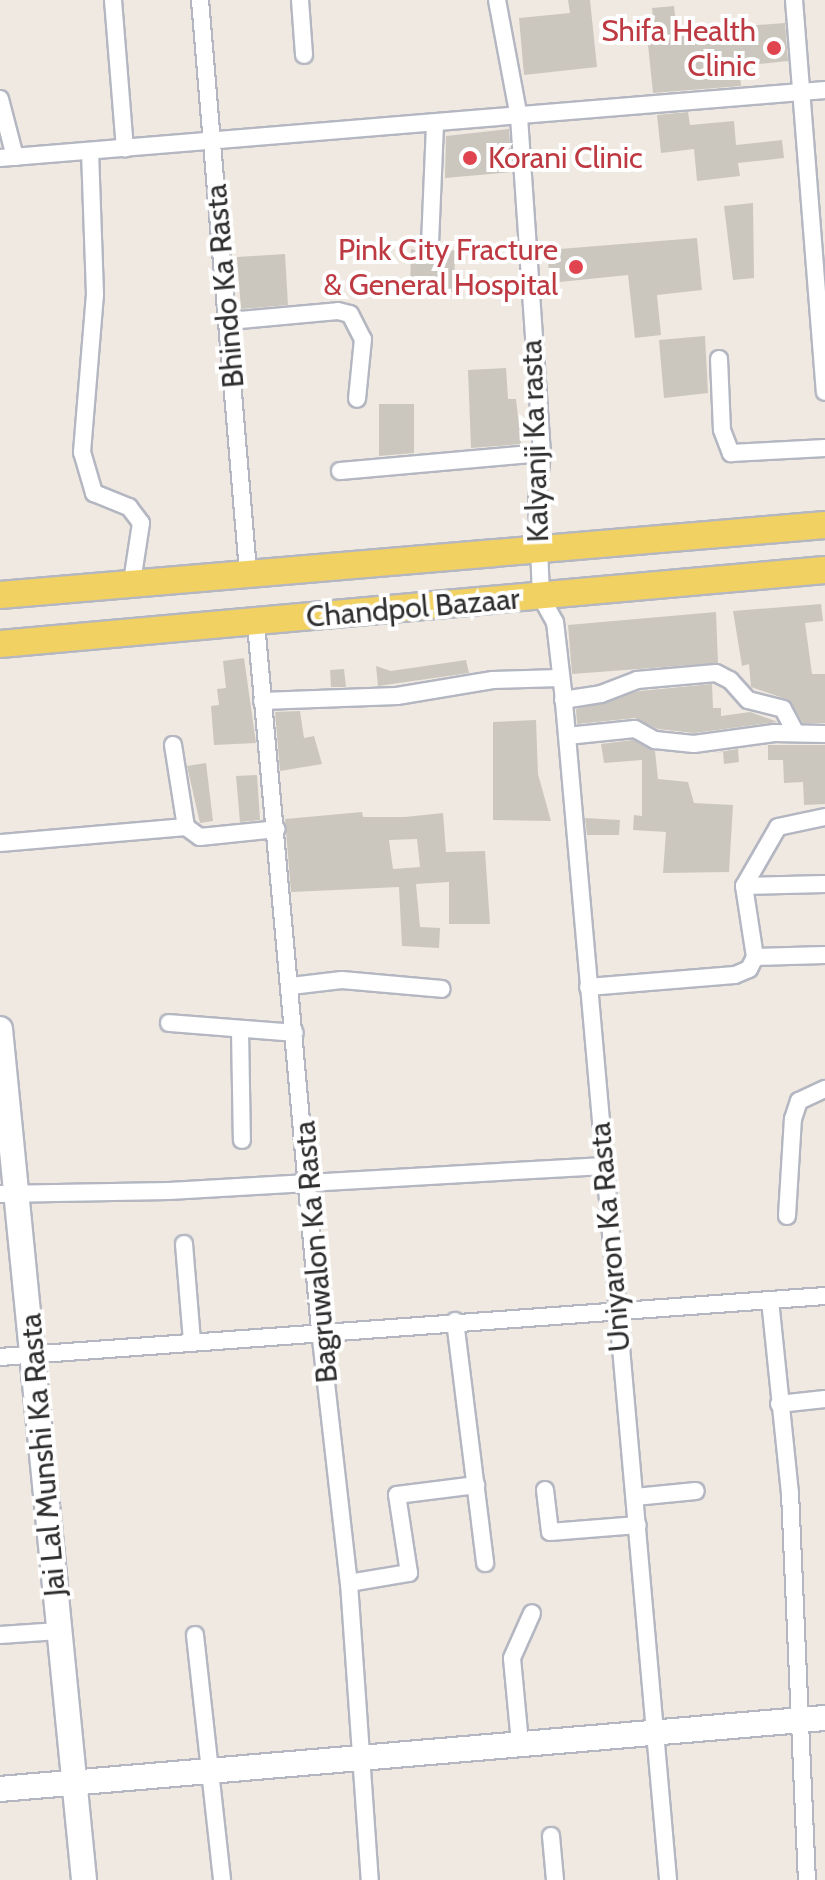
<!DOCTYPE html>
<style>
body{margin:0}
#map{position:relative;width:825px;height:1880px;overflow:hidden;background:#efe9e1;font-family:Cabin,sans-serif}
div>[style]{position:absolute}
.building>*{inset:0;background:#cbc7bf}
.roads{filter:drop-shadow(2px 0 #b4b7c1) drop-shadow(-2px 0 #b4b7c1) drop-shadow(0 2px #b4b7c1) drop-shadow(0 -2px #b4b7c1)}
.street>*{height:16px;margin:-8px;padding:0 8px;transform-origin:8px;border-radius:8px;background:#fff}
.secondary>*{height:24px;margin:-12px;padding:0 12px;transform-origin:12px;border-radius:12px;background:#fff}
.primary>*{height:26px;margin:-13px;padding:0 13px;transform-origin:13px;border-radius:13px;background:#f2d163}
.dots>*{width:22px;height:22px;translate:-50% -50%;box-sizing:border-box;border:4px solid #fff;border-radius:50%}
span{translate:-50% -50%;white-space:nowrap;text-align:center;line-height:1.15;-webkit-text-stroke:8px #fff;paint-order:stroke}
.health-label{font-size:30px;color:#be3a42}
.right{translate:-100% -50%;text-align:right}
.left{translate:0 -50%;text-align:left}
.street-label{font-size:30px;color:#2e2e2e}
</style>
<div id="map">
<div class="building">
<div style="clip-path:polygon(568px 0,590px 0,597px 67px,524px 75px,519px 18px,570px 13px)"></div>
<div style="clip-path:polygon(674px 6px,677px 31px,785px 23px,788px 61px,739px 66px,741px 86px,653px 93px,647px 35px,655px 34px,652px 8px)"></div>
<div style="clip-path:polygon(688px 112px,690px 125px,734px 121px,736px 145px,782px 140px,784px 158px,738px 163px,740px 176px,697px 181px,694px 149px,661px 153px,657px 115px)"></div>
<div style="clip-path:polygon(509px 129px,512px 172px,445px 178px,446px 136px)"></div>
<div style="clip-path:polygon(753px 203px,754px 278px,733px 280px,724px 206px)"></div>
<div style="clip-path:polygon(697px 238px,702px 290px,657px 295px,661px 335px,635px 338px,628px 275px,550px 283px,547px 250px)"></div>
<div style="clip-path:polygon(411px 249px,430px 255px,455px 250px,454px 292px,410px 291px)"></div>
<div style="clip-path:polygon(285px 254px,288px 305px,241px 309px,237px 257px)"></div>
<div style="clip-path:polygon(705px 336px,708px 393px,664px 398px,659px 340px)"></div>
<div style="clip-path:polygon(506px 368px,508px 399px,516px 399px,521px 444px,471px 448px,468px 370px)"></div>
<div style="clip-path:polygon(379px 404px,414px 404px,414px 453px,379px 456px)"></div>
<div style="clip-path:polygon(821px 604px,823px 621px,805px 623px,812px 674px,825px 674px,825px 723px,803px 723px,789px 700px,751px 687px,749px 664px,742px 666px,733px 611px)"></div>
<div style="clip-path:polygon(716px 612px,718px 663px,572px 674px,568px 625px)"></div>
<div style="clip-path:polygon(244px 658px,256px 743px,214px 745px,211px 706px,219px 705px,217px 689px,226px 688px,223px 661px)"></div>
<div style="clip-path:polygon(466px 660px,469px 673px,378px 686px,376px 666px,391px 671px)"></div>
<div style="clip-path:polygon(344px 669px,346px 687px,331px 687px,330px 670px)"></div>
<div style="clip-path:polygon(712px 684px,713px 708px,721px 708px,721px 716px,750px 712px,778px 722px,694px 733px,658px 729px,635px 718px,577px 724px,576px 709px,640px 691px)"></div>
<div style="clip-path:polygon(300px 711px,304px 738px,314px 736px,322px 764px,280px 771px,275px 712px)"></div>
<div style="clip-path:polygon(536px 720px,538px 774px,551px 821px,493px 820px,493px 722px)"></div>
<div style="clip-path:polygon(633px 740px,655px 751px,658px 779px,688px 782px,694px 803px,733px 805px,729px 872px,663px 873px,666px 832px,633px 830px,634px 815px,642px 816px,642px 760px,604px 763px,601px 744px)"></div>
<div style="clip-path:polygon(768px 745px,825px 745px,825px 804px,804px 805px,803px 782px,784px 783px,783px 760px,768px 760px)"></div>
<div style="clip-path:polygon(738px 749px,739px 762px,724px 764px,723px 752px,713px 753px)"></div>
<div style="clip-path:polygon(206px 763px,213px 821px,200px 823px,187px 766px)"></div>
<div style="clip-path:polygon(257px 775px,260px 820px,240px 822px,236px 776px)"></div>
<div style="clip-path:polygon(evenodd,362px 812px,363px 817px,405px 817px,443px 813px,446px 852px,485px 851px,490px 924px,449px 924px,449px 882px,416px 884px,420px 927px,440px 928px,439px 948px,402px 946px,399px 887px,291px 892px,285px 819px,362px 812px,417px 839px,420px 867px,393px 869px,389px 840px,417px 839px)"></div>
<div style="clip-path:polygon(585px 818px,620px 820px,619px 835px,587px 835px)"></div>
</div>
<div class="roads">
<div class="street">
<div style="left:113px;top:0;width:149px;rotate:85.4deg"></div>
<div style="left:200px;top:0;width:574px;rotate:85.2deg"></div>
<div style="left:300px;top:0;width:55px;rotate:85.8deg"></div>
<div style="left:497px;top:0;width:119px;rotate:79.4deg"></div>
<div style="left:519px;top:117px;width:337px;rotate:86.1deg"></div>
<div style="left:542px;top:453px;width:47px;rotate:96.1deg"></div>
<div style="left:537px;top:500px;width:97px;rotate:87.6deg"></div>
<div style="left:541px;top:597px;width:29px;rotate:61deg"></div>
<div style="left:555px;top:622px;width:69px;rotate:83.4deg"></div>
<div style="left:563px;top:691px;width:1194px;rotate:84.95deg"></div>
<div style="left:794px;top:0;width:393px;rotate:85.5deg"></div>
<div style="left:0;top:99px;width:60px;rotate:75.5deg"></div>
<div style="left:90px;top:151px;width:143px;rotate:88deg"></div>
<div style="left:95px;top:294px;width:159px;rotate:94.7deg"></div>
<div style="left:82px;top:452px;width:43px;rotate:73.7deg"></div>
<div style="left:94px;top:493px;width:38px;rotate:22deg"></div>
<div style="left:129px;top:507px;width:20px;rotate:53deg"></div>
<div style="left:141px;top:523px;width:60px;rotate:98.7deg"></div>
<div style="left:0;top:158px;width:828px;rotate:-4.71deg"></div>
<div style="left:430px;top:244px;width:121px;rotate:-87.6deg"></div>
<div style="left:229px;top:321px;width:109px;rotate:-5.2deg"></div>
<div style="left:338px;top:311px;width:12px;rotate:14deg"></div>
<div style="left:350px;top:314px;width:28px;rotate:63deg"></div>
<div style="left:363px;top:339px;width:60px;rotate:95.7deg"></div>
<div style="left:719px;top:359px;width:71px;rotate:87.6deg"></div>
<div style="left:722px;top:430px;width:25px;rotate:69deg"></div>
<div style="left:731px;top:453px;width:94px;rotate:-3deg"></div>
<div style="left:340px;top:471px;width:203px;rotate:-5.1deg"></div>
<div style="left:256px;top:624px;width:709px;rotate:84.82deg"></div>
<div style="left:320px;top:1330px;width:255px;rotate:83.5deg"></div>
<div style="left:349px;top:1583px;width:298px;rotate:86deg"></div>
<div style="left:563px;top:700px;width:38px;rotate:-9deg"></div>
<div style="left:601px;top:694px;width:39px;rotate:-21deg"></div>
<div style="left:637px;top:680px;width:79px;rotate:-5.1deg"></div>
<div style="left:716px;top:673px;width:16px;rotate:27deg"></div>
<div style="left:730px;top:680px;width:27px;rotate:48deg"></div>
<div style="left:748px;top:700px;width:36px;rotate:14deg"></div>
<div style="left:783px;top:709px;width:27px;rotate:62deg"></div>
<div style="left:262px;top:701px;width:135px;rotate:-2.1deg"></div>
<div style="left:397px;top:696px;width:97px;rotate:-9.5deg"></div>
<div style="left:493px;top:680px;width:67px;rotate:-1.7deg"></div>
<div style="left:567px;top:736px;width:68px;rotate:-5.9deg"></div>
<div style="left:635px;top:729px;width:23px;rotate:29deg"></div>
<div style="left:655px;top:740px;width:39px;rotate:6deg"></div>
<div style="left:694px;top:744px;width:81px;rotate:-7.8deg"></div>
<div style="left:774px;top:733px;width:51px;rotate:1.1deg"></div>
<div style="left:173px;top:745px;width:83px;rotate:81deg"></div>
<div style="left:186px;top:827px;width:17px;rotate:36deg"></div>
<div style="left:200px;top:837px;width:77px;rotate:-5.9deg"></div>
<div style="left:0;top:843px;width:187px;rotate:-4.9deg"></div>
<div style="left:744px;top:886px;width:81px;rotate:-1.4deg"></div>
<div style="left:755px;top:957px;width:70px;rotate:-1.6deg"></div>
<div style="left:291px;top:986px;width:51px;rotate:-6.7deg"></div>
<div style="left:342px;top:980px;width:100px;rotate:5.1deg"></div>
<div style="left:588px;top:987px;width:147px;rotate:-4.7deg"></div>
<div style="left:735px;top:975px;width:15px;rotate:-23deg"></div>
<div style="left:749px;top:969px;width:13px;rotate:-63deg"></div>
<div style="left:755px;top:957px;width:72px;rotate:-98.8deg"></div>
<div style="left:744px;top:886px;width:68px;rotate:-60deg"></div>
<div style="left:778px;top:827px;width:48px;rotate:-12deg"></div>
<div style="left:169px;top:1023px;width:126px;rotate:4.5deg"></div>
<div style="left:240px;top:1030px;width:110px;rotate:89deg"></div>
<div style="left:0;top:1194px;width:169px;rotate:-1deg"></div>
<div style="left:169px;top:1191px;width:436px;rotate:-3.3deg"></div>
<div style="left:787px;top:1216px;width:97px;rotate:-86.5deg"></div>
<div style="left:793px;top:1119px;width:19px;rotate:-72deg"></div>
<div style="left:799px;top:1101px;width:29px;rotate:-25deg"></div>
<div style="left:184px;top:1244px;width:97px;rotate:85.3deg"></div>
<div style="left:770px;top:1300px;width:194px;rotate:84.1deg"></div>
<div style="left:790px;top:1493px;width:387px;rotate:87.5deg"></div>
<div style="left:455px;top:1321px;width:244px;rotate:82.9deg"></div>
<div style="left:0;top:1357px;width:827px;rotate:-4.23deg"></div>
<div style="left:779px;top:1404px;width:46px;rotate:-6.2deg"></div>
<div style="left:545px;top:1490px;width:42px;rotate:83.2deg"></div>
<div style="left:550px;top:1532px;width:88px;rotate:-4.5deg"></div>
<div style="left:635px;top:1497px;width:61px;rotate:-5.6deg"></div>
<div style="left:349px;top:1583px;width:61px;rotate:-9.5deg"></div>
<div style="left:409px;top:1573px;width:79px;rotate:-98.7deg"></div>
<div style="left:397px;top:1495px;width:80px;rotate:-7.2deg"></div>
<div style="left:0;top:1635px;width:59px;rotate:-3.9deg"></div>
<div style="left:195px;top:1635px;width:246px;rotate:83.7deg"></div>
<div style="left:520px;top:1743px;width:85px;rotate:-95.4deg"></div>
<div style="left:512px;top:1658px;width:49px;rotate:-66deg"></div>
<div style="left:551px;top:1836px;width:44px;rotate:84.8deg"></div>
</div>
<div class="secondary">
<div style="left:0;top:1029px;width:855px;rotate:84.36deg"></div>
<div style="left:0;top:1789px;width:828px;rotate:-4.92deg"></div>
</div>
<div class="primary">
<div style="left:0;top:595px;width:828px;rotate:-4.85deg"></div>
<div style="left:0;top:644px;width:828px;rotate:-5.13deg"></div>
</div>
</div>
<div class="dots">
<div style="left:774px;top:48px;background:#e0444e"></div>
<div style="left:470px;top:158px;background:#e0444e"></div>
<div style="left:576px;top:267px;background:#e0444e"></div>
</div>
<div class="health-label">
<span class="right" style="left:756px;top:48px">Shifa Health<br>Clinic</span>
<span class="left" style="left:488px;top:158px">Korani Clinic</span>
<span class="right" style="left:558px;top:267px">Pink City Fracture<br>&amp; General Hospital</span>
</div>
<div class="street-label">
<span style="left:225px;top:286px;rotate:-95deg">Bhindo Ka Rasta</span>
<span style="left:535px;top:441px;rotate:-92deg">Kalyanji Ka rasta</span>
<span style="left:413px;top:608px;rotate:-5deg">Chandpol Bazaar</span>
<span style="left:610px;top:1237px;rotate:-95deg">Uniyaron Ka Rasta</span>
<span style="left:316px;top:1252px;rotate:-95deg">Bagruwalon Ka Rasta</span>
<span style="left:43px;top:1455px;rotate:-95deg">Jai Lal Munshi Ka Rasta</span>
</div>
</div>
